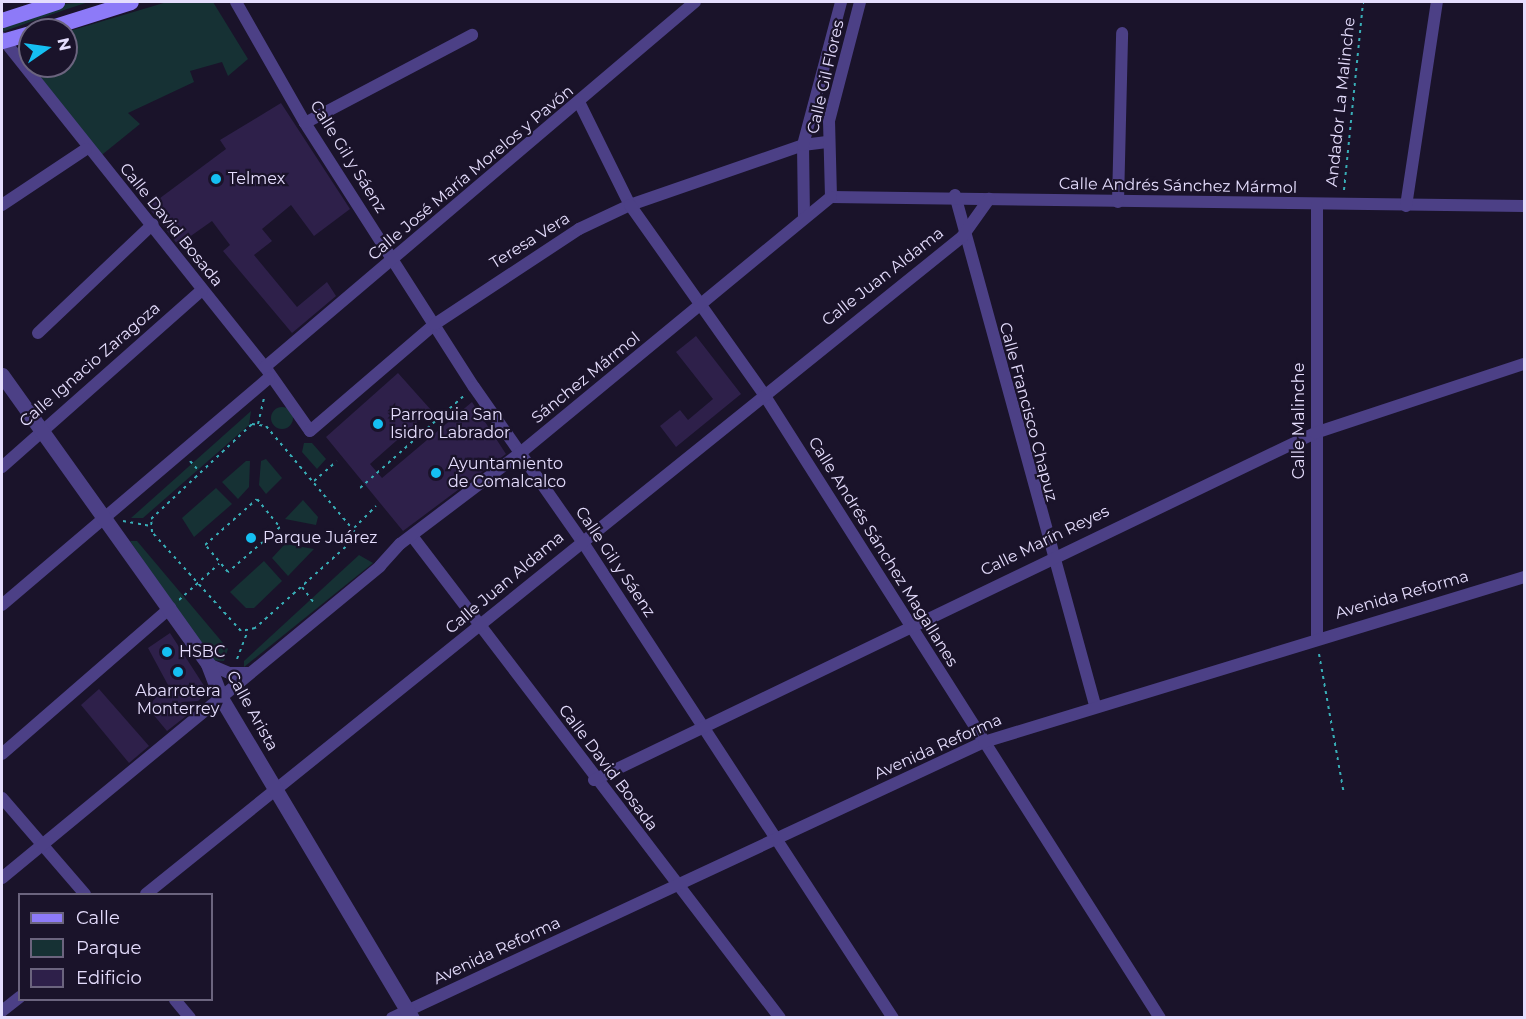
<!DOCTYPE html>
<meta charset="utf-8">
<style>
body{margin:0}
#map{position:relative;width:1526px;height:1019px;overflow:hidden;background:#1a132a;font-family:Montserrat,sans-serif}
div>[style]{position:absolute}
.green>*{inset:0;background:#163134}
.round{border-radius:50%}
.building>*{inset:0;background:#2e204a}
.path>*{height:2px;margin-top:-1px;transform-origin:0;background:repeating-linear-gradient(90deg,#38aeb7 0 3px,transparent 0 7.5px)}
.minor>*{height:12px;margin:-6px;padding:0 6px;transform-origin:6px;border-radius:6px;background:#4c4086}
.tertiary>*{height:15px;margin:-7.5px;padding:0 7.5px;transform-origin:7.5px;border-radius:7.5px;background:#4c4086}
.secondary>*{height:15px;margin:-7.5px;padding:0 7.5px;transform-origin:7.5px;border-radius:7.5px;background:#8d7af8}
.dots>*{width:16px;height:16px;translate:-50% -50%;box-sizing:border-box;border:3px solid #1a132a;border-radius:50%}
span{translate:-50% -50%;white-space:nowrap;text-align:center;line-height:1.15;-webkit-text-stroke:4.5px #1a132a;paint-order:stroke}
.street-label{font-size:16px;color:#e5ddfd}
.poi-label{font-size:16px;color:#e5ddfd}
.left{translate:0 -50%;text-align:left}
.frame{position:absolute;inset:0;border:3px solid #e5ddfd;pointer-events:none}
.legend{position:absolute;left:18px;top:893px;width:195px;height:108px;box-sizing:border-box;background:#1a132a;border:2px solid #6b647e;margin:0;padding:8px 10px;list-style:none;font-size:18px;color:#e5ddfd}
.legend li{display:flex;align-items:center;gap:12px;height:30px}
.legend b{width:30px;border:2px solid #6b647e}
.north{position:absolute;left:18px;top:18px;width:60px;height:60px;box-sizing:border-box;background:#1a132a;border:2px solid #6b647e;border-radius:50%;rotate:77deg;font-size:16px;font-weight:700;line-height:24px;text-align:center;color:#e5ddfd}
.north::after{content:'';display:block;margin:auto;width:21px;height:27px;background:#15bff2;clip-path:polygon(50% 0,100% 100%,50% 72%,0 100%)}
</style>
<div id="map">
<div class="green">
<div style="clip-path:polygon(89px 2px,67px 9px,2px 32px,2px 26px,63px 4px)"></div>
<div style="clip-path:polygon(167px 2px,213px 2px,248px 59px,228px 76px,222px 62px,190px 71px,194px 82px,128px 113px,140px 124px,98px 158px,13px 49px,30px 43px,30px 66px,66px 66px,66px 32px)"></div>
<div class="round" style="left:271px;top:407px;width:22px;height:22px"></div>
<div style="clip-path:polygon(251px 411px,249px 425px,143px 518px,131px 518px)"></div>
<div style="clip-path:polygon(304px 443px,312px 443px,326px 459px,317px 469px,302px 452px)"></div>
<div style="clip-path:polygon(266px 459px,282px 478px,266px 494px,259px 485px,261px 461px)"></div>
<div style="clip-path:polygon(246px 461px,250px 461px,249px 487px,238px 499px,222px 482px)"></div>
<div style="clip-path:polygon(216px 488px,232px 504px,194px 537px,182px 518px)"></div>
<div style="clip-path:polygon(303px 500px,318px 517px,316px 525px,285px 519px)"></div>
<div style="clip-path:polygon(130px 541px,137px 541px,228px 649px,224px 661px,211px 660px)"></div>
<div style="clip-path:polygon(285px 544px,314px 549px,288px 576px,272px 558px)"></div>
<div style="clip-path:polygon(359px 555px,373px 563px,244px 667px,244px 661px)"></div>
<div style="clip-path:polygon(264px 561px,282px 581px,254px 608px,246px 608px,230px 592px)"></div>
</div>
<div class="building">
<div style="clip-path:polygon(281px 103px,350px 209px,314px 236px,291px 205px,262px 229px,272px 241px,254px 255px,297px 307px,327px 282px,336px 296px,292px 333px,223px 251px,230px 245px,212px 221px,178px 245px,148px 207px,226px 149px,220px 140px)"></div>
<div style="clip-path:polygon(696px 336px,741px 394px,676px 447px,660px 426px,680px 410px,688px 420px,713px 399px,676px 352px)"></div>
<div style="clip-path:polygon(398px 373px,431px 410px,370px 464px,382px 478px,472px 402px,506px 454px,403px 531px,326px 437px)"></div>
<div style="clip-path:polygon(170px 633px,208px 692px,198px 701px,181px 702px,190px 713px,167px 731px,147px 707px,168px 685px,148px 648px)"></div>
<div style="clip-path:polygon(99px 689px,149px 746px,129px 763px,81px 705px)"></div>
</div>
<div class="path">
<div style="left:1344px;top:190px;width:189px;rotate:-84.2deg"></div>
<div style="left:252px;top:424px;width:14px;rotate:8deg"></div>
<div style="left:266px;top:426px;width:138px;rotate:50deg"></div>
<div style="left:355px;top:532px;width:11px;rotate:112deg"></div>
<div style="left:351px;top:542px;width:129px;rotate:138.1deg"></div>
<div style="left:255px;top:628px;width:14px;rotate:168deg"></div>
<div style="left:241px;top:631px;width:133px;rotate:-132deg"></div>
<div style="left:152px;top:532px;width:13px;rotate:-94deg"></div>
<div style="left:151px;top:519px;width:139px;rotate:-43.2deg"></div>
<div style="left:258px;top:424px;width:26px;rotate:-77deg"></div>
<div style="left:190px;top:461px;width:15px;rotate:48deg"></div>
<div style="left:314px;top:481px;width:30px;rotate:-41deg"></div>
<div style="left:360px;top:488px;width:142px;rotate:-41.6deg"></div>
<div style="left:257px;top:499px;width:36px;rotate:51deg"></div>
<div style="left:280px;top:527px;width:69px;rotate:139.1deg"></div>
<div style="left:228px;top:572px;width:35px;rotate:-130deg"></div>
<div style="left:205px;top:545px;width:69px;rotate:-41.5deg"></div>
<div style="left:123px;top:521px;width:27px;rotate:10deg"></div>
<div style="left:354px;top:528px;width:31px;rotate:-45deg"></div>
<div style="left:302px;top:587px;width:21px;rotate:53deg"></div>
<div style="left:179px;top:600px;width:54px;rotate:-42deg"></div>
<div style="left:1319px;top:654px;width:142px;rotate:79.9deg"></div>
<div style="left:237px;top:659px;width:30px;rotate:-69deg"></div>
</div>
<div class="minor">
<div style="left:236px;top:2px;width:139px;rotate:60.3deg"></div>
<div style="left:305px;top:123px;width:313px;rotate:57.4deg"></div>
<div style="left:474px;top:387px;width:188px;rotate:55deg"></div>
<div style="left:582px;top:541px;width:569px;rotate:56.9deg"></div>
<div style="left:2px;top:38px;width:421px;rotate:51.4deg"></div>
<div style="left:265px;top:367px;width:78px;rotate:54.9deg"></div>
<div style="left:310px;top:431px;width:165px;rotate:-40.6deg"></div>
<div style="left:435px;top:324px;width:173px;rotate:-33.4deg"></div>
<div style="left:579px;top:229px;width:56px;rotate:-25.2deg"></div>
<div style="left:630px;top:205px;width:183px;rotate:-19.1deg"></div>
<div style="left:803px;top:145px;width:24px;rotate:-7deg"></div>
<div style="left:580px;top:104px;width:113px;rotate:63.7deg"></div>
<div style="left:630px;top:205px;width:230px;rotate:54.7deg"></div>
<div style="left:763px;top:393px;width:740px;rotate:57.58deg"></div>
<div style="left:305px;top:123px;width:189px;rotate:-27.8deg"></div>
<div style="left:955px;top:195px;width:529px;rotate:74.65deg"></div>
<div style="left:831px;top:197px;width:693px;rotate:0.74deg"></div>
<div style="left:831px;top:197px;width:76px;rotate:-91.5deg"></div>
<div style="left:829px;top:121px;width:123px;rotate:-75.4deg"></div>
<div style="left:1118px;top:202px;width:169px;rotate:-88.6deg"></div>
<div style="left:2px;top:205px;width:101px;rotate:-33.7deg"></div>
<div style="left:1406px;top:206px;width:206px;rotate:-81.4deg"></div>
<div style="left:804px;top:217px;width:72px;rotate:-90.8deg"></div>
<div style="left:803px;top:145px;width:148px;rotate:-75.1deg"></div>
<div style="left:38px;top:333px;width:158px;rotate:-43.5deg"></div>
<div style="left:265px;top:367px;width:564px;rotate:-40.33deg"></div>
<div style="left:2px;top:467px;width:267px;rotate:-41.5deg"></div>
<div style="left:412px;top:536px;width:606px;rotate:52.64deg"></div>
<div style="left:2px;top:605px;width:350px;rotate:-40.4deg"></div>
<div style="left:1317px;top:636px;width:431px;rotate:-90deg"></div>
<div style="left:208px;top:664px;width:23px;rotate:23deg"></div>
<div style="left:229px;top:673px;width:20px"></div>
<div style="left:2px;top:754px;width:223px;rotate:-41deg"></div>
<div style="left:594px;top:780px;width:800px;rotate:-25.7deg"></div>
<div style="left:1315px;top:433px;width:220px;rotate:-18.3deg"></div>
<div style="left:2px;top:798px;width:127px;rotate:49.2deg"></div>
<div style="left:2px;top:878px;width:490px;rotate:-39.5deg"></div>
<div style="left:380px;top:566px;width:30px;rotate:-48deg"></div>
<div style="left:400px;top:544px;width:149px;rotate:-37.1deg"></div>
<div style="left:519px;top:454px;width:404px;rotate:-39.5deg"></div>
<div style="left:146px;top:894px;width:1048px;rotate:-38.84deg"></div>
<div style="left:962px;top:237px;width:47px;rotate:-54.6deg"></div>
<div style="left:175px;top:1000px;width:23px;rotate:50deg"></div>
<div style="left:2px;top:1011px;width:23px;rotate:-38deg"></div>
<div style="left:392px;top:1018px;width:653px;rotate:-25deg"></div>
<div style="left:984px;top:742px;width:565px;rotate:-16.99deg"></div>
</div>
<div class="tertiary">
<div style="left:2px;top:375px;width:355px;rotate:54.5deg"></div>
<div style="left:208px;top:664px;width:36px;rotate:69deg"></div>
<div style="left:221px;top:698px;width:373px;rotate:59.2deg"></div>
</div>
<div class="secondary">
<div style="left:2px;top:20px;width:58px;rotate:-18.1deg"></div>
<div style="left:42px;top:30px;width:93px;rotate:-17.5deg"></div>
<div style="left:2px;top:41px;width:29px;rotate:-16deg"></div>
</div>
<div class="dots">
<div style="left:216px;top:179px;background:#15bff2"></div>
<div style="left:378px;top:424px;background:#15bff2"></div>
<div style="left:436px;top:473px;background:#15bff2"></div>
<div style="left:251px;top:538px;background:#15bff2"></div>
<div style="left:167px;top:652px;background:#15bff2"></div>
<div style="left:178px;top:672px;background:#15bff2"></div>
</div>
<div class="street-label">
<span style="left:826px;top:77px;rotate:-77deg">Calle Gil Flores</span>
<span style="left:1341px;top:102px;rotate:-84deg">Andador La Malinche</span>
<span style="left:348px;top:157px;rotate:58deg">Calle Gil y Sáenz</span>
<span style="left:471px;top:173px;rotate:-40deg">Calle José María Morelos y Pavón</span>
<span style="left:1178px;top:186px;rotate:1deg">Calle Andrés Sánchez Mármol</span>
<span style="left:171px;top:225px;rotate:51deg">Calle David Bosada</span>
<span style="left:530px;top:241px;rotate:-32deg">Teresa Vera</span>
<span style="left:883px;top:277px;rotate:-38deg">Calle Juan Aldama</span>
<span style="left:90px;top:365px;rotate:-41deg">Calle Ignacio Zaragoza</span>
<span style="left:586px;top:378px;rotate:-39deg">Sánchez Mármol</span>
<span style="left:1028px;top:412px;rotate:75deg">Calle Francisco Chapuz</span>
<span style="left:1299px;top:421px;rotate:-90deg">Calle Malinche</span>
<span style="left:1045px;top:541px;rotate:-26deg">Calle Marín Reyes</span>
<span style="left:883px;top:552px;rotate:58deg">Calle Andrés Sánchez Magallanes</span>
<span style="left:615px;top:562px;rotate:56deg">Calle Gil y Sáenz</span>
<span style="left:505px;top:583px;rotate:-40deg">Calle Juan Aldama</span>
<span style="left:1402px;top:595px;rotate:-16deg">Avenida Reforma</span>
<span style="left:252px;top:711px;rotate:61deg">Calle Arista</span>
<span style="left:938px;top:747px;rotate:-24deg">Avenida Reforma</span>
<span style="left:608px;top:768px;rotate:53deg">Calle David Bosada</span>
<span style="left:497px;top:951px;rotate:-25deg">Avenida Reforma</span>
</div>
<div class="poi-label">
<span class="left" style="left:228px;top:179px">Telmex</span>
<span class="left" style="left:390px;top:424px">Parroquia San<br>Isidro Labrador</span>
<span class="left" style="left:448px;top:473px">Ayuntamiento<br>de Comalcalco</span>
<span class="left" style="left:263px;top:538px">Parque Juárez</span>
<span class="left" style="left:179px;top:652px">HSBC</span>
<span style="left:178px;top:700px">Abarrotera<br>Monterrey</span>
</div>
<div class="frame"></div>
<ul class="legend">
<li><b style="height:8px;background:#8d7af8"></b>Calle</li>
<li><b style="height:16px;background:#163134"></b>Parque</li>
<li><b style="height:16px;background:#2e204a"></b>Edificio</li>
</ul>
<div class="north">N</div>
</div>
